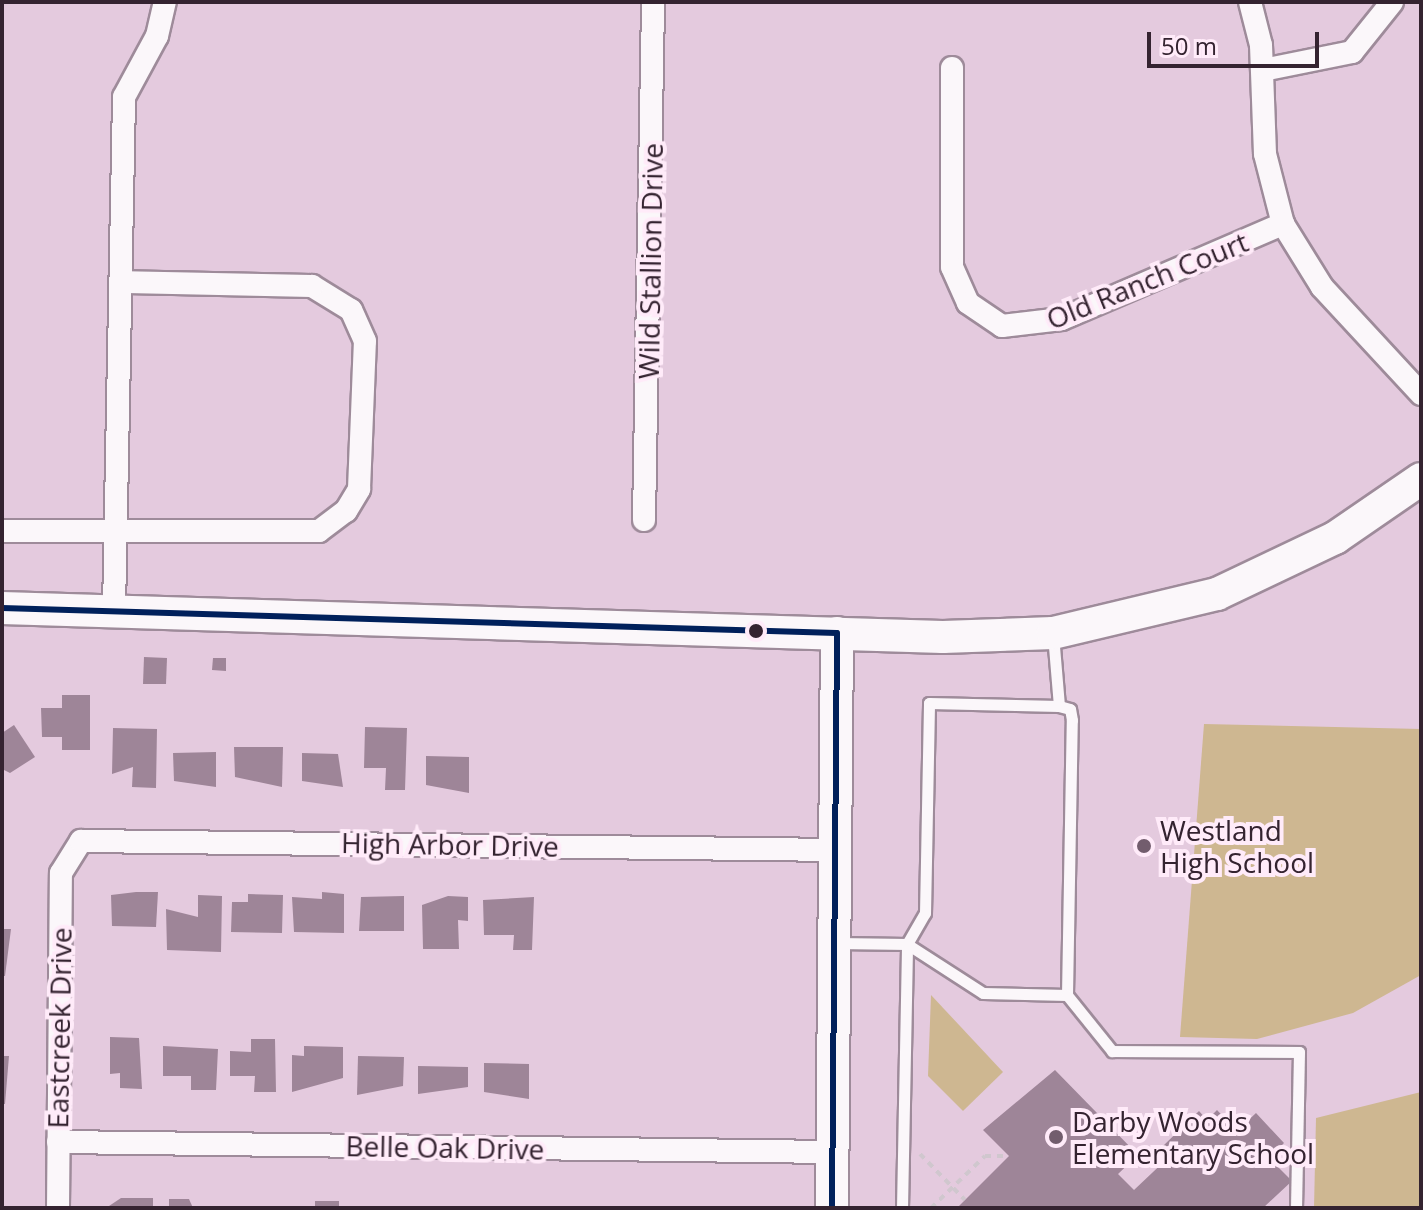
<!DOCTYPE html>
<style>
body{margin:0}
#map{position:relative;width:1423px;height:1210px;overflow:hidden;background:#e4cade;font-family:"Open Sans",sans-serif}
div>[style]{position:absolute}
.green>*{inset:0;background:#ceb791}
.building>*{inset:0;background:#9e8598}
.path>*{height:4px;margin-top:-2px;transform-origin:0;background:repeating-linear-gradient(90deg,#d0c7ce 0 6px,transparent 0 12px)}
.roads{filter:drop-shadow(2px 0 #9e8b9a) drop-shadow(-2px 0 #9e8b9a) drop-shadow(0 2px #9e8b9a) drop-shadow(0 -2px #9e8b9a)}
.lane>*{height:11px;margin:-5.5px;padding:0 5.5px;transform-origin:5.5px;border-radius:5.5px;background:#fbf7fa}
.street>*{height:22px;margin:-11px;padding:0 11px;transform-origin:11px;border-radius:11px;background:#fbf7fa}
.secondary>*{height:32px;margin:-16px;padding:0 16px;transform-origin:16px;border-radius:16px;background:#fbf7fa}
.bus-1>*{height:6px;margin:-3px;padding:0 3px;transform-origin:3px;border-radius:3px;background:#00205b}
.dots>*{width:22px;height:22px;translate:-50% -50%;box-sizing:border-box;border:4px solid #ffebf9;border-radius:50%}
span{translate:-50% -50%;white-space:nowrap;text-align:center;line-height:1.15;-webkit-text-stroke:8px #ffebf9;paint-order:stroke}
.street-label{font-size:28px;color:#342330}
.poi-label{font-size:28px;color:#342330}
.left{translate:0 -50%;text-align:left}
.frame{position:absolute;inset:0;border:4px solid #342330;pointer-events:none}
.scale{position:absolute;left:1147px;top:32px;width:172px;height:36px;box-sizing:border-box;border:4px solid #342330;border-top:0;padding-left:10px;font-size:24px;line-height:28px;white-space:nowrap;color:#342330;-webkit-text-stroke:6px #ffebf9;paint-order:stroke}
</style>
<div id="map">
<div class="green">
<div style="clip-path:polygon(1204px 724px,1421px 729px,1421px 975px,1353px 1013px,1257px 1039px,1180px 1037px)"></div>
<div style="clip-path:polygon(931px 995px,1003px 1072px,963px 1111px,928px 1076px)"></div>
<div style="clip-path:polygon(1421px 1092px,1421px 1208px,1314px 1208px,1316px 1118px)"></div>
</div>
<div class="building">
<div style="clip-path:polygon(144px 657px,167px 658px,166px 684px,143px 684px)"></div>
<div style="clip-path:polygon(213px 658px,226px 658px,226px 671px,212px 670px)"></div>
<div style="clip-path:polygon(62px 695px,90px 695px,90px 750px,62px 750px,62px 737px,42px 737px,41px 708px,62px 708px)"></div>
<div style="clip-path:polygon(14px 725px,35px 757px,10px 773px,2px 769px,2px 733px)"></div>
<div style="clip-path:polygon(365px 727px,407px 728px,405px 790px,385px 790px,386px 768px,364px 768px)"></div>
<div style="clip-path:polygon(113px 728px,157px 729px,156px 788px,132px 787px,133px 767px,112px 774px)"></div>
<div style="clip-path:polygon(234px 747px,283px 747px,282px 787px,235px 777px)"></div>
<div style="clip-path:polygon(216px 752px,216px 787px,174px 781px,173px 753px)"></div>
<div style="clip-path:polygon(302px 753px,338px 754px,343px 787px,302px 781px)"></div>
<div style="clip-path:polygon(426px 756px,469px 757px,469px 793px,426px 785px)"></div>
<div style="clip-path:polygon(136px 892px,158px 892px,156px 927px,112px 926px,111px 895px)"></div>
<div style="clip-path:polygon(322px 892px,344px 894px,344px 933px,294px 932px,292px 897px,322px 899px)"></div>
<div style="clip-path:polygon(248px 894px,283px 895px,282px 933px,231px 932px,232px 902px,248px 902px)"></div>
<div style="clip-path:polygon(198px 895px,222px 896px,221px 952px,167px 950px,166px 909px,198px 917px)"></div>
<div style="clip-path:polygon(404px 896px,404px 931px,359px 931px,361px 897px)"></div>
<div style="clip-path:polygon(448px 896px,468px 897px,468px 921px,458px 920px,459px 949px,423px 949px,422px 905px)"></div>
<div style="clip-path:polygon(534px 897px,532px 950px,513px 950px,514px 935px,484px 935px,483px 900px)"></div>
<div style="clip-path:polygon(2px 929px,11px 929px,5px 976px,2px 976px)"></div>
<div style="clip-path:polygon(110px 1037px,139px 1038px,142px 1089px,120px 1088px,120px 1073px,110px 1074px)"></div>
<div style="clip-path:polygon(251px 1039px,275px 1039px,276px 1092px,254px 1092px,255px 1076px,230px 1076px,230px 1051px,251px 1052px)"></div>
<div style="clip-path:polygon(163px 1046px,218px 1049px,216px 1090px,191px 1090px,191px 1076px,163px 1076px)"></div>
<div style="clip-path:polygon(304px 1046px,343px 1047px,343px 1078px,292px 1092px,292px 1055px,304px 1056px)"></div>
<div style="clip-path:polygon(2px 1056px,9px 1056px,5px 1104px,2px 1104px)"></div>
<div style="clip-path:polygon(358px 1056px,404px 1057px,403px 1086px,357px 1095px)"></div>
<div style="clip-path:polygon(484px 1063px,529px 1064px,529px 1099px,484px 1092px)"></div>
<div style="clip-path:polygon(418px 1066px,468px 1067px,468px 1087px,418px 1094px)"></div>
<div style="clip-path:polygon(1055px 1070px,1138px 1155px,1118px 1174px,1134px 1190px,1171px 1155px,1163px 1146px,1199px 1111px,1207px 1120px,1217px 1110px,1237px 1131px,1256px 1113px,1284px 1143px,1269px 1158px,1292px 1181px,1263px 1208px,957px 1208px,1009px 1156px,983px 1130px)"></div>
<div style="clip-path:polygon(121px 1198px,153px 1198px,153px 1208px,106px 1208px)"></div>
<div style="clip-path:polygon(169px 1199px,189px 1199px,193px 1208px,169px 1208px)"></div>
<div style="clip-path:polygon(315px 1201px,339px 1201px,339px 1208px,315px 1208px)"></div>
</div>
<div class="path">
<div style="left:920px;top:1154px;width:64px;rotate:45.6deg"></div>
<div style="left:931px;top:1208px;width:75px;rotate:-43.9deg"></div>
<div style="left:985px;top:1156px;width:24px"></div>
</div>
<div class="roads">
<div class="lane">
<div style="left:837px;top:943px;width:70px;rotate:0.8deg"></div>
<div style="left:907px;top:944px;width:90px;rotate:32.8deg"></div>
<div style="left:983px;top:993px;width:84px;rotate:1.4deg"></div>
<div style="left:1067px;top:995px;width:275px;rotate:-89deg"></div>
<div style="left:1072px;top:720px;width:11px;rotate:-100deg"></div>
<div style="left:1070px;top:709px;width:11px;rotate:-165deg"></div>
<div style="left:1067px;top:995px;width:72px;rotate:51.2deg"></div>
<div style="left:1112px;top:1051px;width:187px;rotate:0.3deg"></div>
<div style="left:1299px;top:1052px;width:156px;rotate:91.1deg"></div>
<div style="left:902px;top:1208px;width:264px;rotate:-88.9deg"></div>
<div style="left:907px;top:944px;width:36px;rotate:-60deg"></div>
<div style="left:925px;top:913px;width:210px;rotate:-88.9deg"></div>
<div style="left:929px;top:703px;width:130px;rotate:1.3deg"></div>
<div style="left:1059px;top:706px;width:71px;rotate:-94.8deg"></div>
</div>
<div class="street">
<div style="left:1250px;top:2px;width:44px;rotate:75.7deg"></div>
<div style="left:1261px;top:45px;width:109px;rotate:87.9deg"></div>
<div style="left:1265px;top:154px;width:72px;rotate:75.6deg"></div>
<div style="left:1283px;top:224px;width:74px;rotate:58.2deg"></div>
<div style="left:1322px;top:287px;width:146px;rotate:47.2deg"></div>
<div style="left:952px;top:68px;width:199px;rotate:90deg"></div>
<div style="left:952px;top:267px;width:39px;rotate:66deg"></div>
<div style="left:968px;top:303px;width:41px;rotate:34.1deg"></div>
<div style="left:1002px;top:326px;width:60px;rotate:-6.7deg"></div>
<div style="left:1062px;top:319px;width:241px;rotate:-23.3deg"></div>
<div style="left:1263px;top:70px;width:91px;rotate:-11.4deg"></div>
<div style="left:1352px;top:52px;width:64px;rotate:-51.3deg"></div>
<div style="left:644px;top:520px;width:518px;rotate:-89deg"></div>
<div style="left:2px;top:531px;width:317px"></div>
<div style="left:319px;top:531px;width:34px;rotate:-37deg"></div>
<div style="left:346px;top:511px;width:26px;rotate:-59deg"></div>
<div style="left:359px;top:489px;width:148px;rotate:-87.7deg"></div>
<div style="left:365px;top:341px;width:34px;rotate:-114deg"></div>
<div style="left:351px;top:310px;width:46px;rotate:-148.4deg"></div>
<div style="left:312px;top:286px;width:186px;rotate:-178.8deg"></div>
<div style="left:114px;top:610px;width:513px;rotate:-88.88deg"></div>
<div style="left:124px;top:97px;width:69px;rotate:-61.6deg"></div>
<div style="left:157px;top:36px;width:35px;rotate:-77deg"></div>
<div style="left:58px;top:1142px;width:775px;rotate:0.74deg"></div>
<div style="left:58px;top:1208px;width:335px;rotate:-89.5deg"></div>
<div style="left:61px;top:873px;width:38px;rotate:-58deg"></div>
<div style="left:81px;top:841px;width:753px;rotate:0.68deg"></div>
</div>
<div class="secondary">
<div style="left:2px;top:608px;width:941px;rotate:1.77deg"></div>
<div style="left:943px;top:637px;width:110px;rotate:-2.1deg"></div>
<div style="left:1053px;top:633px;width:169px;rotate:-13.4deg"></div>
<div style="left:1217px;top:594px;width:131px;rotate:-25.4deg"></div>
<div style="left:1335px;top:538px;width:104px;rotate:-34.5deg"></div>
<div style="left:832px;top:1208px;width:575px;rotate:-89.5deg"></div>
</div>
</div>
<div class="bus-1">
<div style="left:2px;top:608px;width:835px;rotate:1.71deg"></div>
<div style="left:832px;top:1208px;width:575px;rotate:-89.5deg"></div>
</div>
<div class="dots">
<div style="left:756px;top:631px;background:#342330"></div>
<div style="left:1144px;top:846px;background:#725d6d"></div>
<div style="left:1056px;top:1137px;background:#725d6d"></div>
</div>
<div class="street-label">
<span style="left:650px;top:261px;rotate:-89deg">Wild Stallion Drive</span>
<span style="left:1147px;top:280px;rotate:-22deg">Old Ranch Court</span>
<span style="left:450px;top:844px;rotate:1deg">High Arbor Drive</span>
<span style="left:59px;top:1028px;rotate:-89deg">Eastcreek Drive</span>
<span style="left:445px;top:1147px;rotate:1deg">Belle Oak Drive</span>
</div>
<div class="poi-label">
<span class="left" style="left:1160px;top:846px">Westland<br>High School</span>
<span class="left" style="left:1072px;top:1137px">Darby Woods<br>Elementary School</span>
</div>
<div class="frame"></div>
<div class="scale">50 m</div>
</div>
